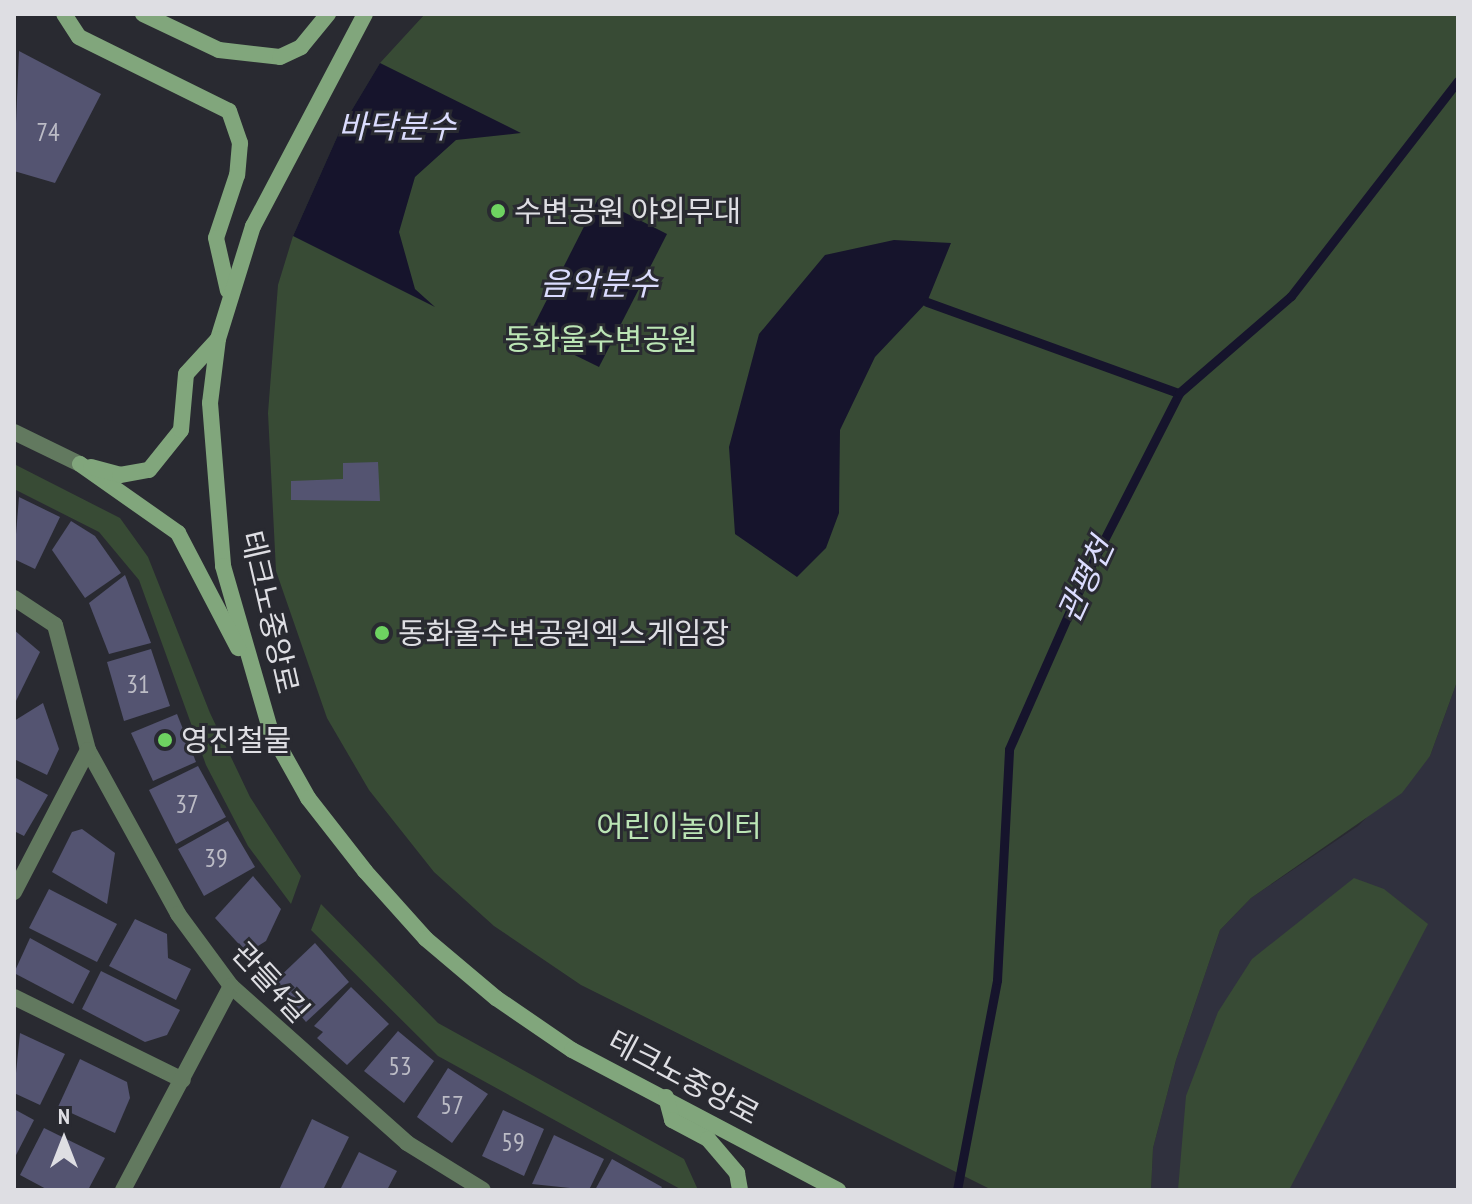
<!DOCTYPE html>
<meta charset="utf-8">
<style>
body{margin:0}
#map{position:relative;width:1472px;height:1204px;overflow:hidden;background:#292a31;font-family:"PT Sans Narrow","Noto Sans KR",sans-serif}
div>[style]{position:absolute}
.built>*{inset:0;background:#30313e}
.green>*{inset:0;background:#384b35}
.water>*{inset:0;background:#16142c}
.stream>*{height:9px;margin:-4.5px;padding:0 4.5px;transform-origin:4.5px;border-radius:4.5px;background:#16142c}
.building>*{inset:0;background:#545471}
.street>*{height:16px;margin:-8px;padding:0 8px;transform-origin:8px;border-radius:8px;background:#62795f}
.secondary>*{height:16px;margin:-8px;padding:0 8px;transform-origin:8px;border-radius:8px;background:#81a67c}
.dots>*{width:22px;height:22px;translate:-50% -50%;box-sizing:border-box;border:4px solid #292a31;border-radius:50%}
span{translate:-50% -50%;white-space:nowrap;text-align:center;line-height:1.15;-webkit-text-stroke:6px #292a31;paint-order:stroke}
.number-label{font-size:26px;color:#bcbcc6}
.number-label span{-webkit-text-stroke-width:0}
.poi-label{font-size:30px;color:#dedee3}
.left{translate:0 -50%;text-align:left}
.park-label{font-size:30px;color:#bbe5b5}
.street-label{font-size:30px;color:#dedee3}
.water-label{font-size:32px;color:#dbdcfe;font-style:italic}
.frame{position:absolute;inset:0;border:16px solid #dedee3;pointer-events:none}
.north{position:absolute;left:24px;top:1100px;width:80px;height:80px;-webkit-text-stroke:6px #292a31;paint-order:stroke;rotate:0deg;font-size:22px;font-weight:700;line-height:32px;text-align:center;color:#dedee3}
.north::after{content:'';display:block;margin:auto;width:28px;height:36px;background:#dedee3;clip-path:polygon(50% 0,100% 100%,50% 72%,0 100%)}
</style>
<div id="map">
<div class="built">
<div style="clip-path:polygon(1458px 679px,1458px 1190px,1151px 1190px,1153px 1148px,1176px 1060px,1220px 930px,1251px 898px,1358px 826px,1430px 756px)"></div>
</div>
<div class="green">
<div style="clip-path:polygon(425px 14px,1458px 14px,1458px 679px,1430px 756px,1402px 793px,1251px 898px,1220px 930px,1176px 1060px,1153px 1148px,1151px 1190px,992px 1190px,581px 985px,494px 926px,434px 872px,369px 790px,327px 718px,276px 571px,268px 413px,278px 285px,293px 236px,341px 128px,380px 63px)"></div>
<div style="clip-path:polygon(14px 464px,120px 518px,148px 557px,210px 713px,250px 797px,301px 876px,291px 904px,248px 846px,206px 765px,139px 580px,99px 532px,14px 489px)"></div>
<div style="clip-path:polygon(1354px 878px,1384px 889px,1428px 924px,1289px 1190px,1178px 1190px,1186px 1096px,1218px 1012px,1252px 959px)"></div>
<div style="clip-path:polygon(321px 904px,438px 1023px,684px 1159px,698px 1190px,682px 1190px,438px 1056px,311px 930px)"></div>
</div>
<div class="water">
<div style="clip-path:polygon(380px 63px,521px 133px,456px 140px,415px 177px,399px 232px,415px 289px,435px 307px,293px 236px,341px 128px)"></div>
<div style="clip-path:polygon(598px 199px,667px 234px,599px 367px,530px 333px)"></div>
<div style="clip-path:polygon(894px 240px,951px 243px,927px 302px,875px 357px,840px 430px,839px 513px,826px 548px,797px 577px,735px 534px,729px 447px,759px 334px,825px 255px)"></div>
</div>
<div class="stream">
<div style="left:927px;top:302px;width:268px;rotate:19.9deg"></div>
<div style="left:957px;top:1190px;width:214px;rotate:-79.2deg"></div>
<div style="left:997px;top:980px;width:231px;rotate:-87deg"></div>
<div style="left:1009px;top:749px;width:184px;rotate:-66.2deg"></div>
<div style="left:1083px;top:581px;width:211px;rotate:-62.9deg"></div>
<div style="left:1179px;top:393px;width:148px;rotate:-40.9deg"></div>
<div style="left:1291px;top:296px;width:272px;rotate:-52.2deg"></div>
</div>
<div class="building">
<div style="clip-path:polygon(19px 51px,101px 94px,55px 183px,14px 171px)"></div>
<div style="clip-path:polygon(378px 462px,380px 501px,291px 500px,291px 481px,343px 479px,343px 463px)"></div>
<div style="clip-path:polygon(19px 497px,60px 517px,35px 569px,14px 559px)"></div>
<div style="clip-path:polygon(71px 521px,95px 536px,121px 573px,85px 598px,52px 550px)"></div>
<div style="clip-path:polygon(125px 575px,151px 643px,109px 654px,89px 603px)"></div>
<div style="clip-path:polygon(14px 630px,40px 652px,14px 705px)"></div>
<div style="clip-path:polygon(151px 649px,170px 706px,124px 721px,107px 662px)"></div>
<div style="clip-path:polygon(43px 703px,59px 749px,47px 775px,14px 759px,14px 721px)"></div>
<div style="clip-path:polygon(177px 714px,196px 762px,153px 781px,131px 733px)"></div>
<div style="clip-path:polygon(198px 766px,226px 817px,176px 844px,149px 790px)"></div>
<div style="clip-path:polygon(14px 777px,48px 795px,24px 836px,14px 831px)"></div>
<div style="clip-path:polygon(228px 821px,255px 867px,204px 896px,178px 849px)"></div>
<div style="clip-path:polygon(82px 829px,115px 853px,107px 904px,52px 872px,72px 832px)"></div>
<div style="clip-path:polygon(253px 876px,281px 909px,266px 941px,247px 953px,215px 918px)"></div>
<div style="clip-path:polygon(49px 889px,117px 924px,97px 962px,29px 928px)"></div>
<div style="clip-path:polygon(135px 919px,167px 934px,168px 958px,191px 969px,176px 1000px,109px 966px)"></div>
<div style="clip-path:polygon(30px 938px,90px 971px,73px 1004px,14px 973px)"></div>
<div style="clip-path:polygon(315px 943px,349px 982px,306px 1022px,273px 983px)"></div>
<div style="clip-path:polygon(101px 971px,180px 1010px,167px 1035px,145px 1042px,82px 1009px)"></div>
<div style="clip-path:polygon(351px 987px,389px 1024px,347px 1065px,317px 1038px,323px 1032px,314px 1026px)"></div>
<div style="clip-path:polygon(398px 1031px,434px 1061px,404px 1103px,364px 1071px)"></div>
<div style="clip-path:polygon(20px 1033px,65px 1054px,40px 1105px,14px 1093px)"></div>
<div style="clip-path:polygon(80px 1059px,127px 1082px,130px 1098px,115px 1133px,58px 1107px)"></div>
<div style="clip-path:polygon(448px 1068px,488px 1094px,452px 1143px,417px 1117px)"></div>
<div style="clip-path:polygon(14px 1109px,34px 1120px,14px 1159px)"></div>
<div style="clip-path:polygon(503px 1110px,544px 1129px,524px 1176px,482px 1156px)"></div>
<div style="clip-path:polygon(312px 1119px,349px 1137px,323px 1190px,279px 1190px)"></div>
<div style="clip-path:polygon(44px 1128px,105px 1158px,88px 1190px,48px 1190px,20px 1175px)"></div>
<div style="clip-path:polygon(554px 1135px,604px 1159px,589px 1190px,532px 1184px)"></div>
<div style="clip-path:polygon(359px 1152px,397px 1171px,387px 1190px,340px 1190px)"></div>
<div style="clip-path:polygon(612px 1159px,662px 1187px,660px 1190px,595px 1190px)"></div>
</div>
<div class="street">
<div style="left:14px;top:432px;width:73px;rotate:25.9deg"></div>
<div style="left:14px;top:598px;width:49px;rotate:33.4deg"></div>
<div style="left:55px;top:625px;width:129px;rotate:75.2deg"></div>
<div style="left:88px;top:750px;width:187px;rotate:61.2deg"></div>
<div style="left:178px;top:914px;width:89px;rotate:53.6deg"></div>
<div style="left:231px;top:986px;width:236px;rotate:41.7deg"></div>
<div style="left:407px;top:1143px;width:89px;rotate:31.7deg"></div>
<div style="left:14px;top:892px;width:160px;rotate:-62.5deg"></div>
<div style="left:14px;top:997px;width:188px;rotate:26.2deg"></div>
<div style="left:123px;top:1190px;width:231px;rotate:-62.1deg"></div>
</div>
<div class="secondary">
<div style="left:64px;top:14px;width:27px;rotate:57deg"></div>
<div style="left:79px;top:37px;width:167px;rotate:26.3deg"></div>
<div style="left:229px;top:111px;width:34px;rotate:71deg"></div>
<div style="left:240px;top:143px;width:32px;rotate:95deg"></div>
<div style="left:237px;top:175px;width:66px;rotate:108.4deg"></div>
<div style="left:216px;top:238px;width:54px;rotate:77.2deg"></div>
<div style="left:143px;top:14px;width:84px;rotate:25.3deg"></div>
<div style="left:219px;top:50px;width:61px;rotate:6.5deg"></div>
<div style="left:280px;top:57px;width:23px;rotate:-25deg"></div>
<div style="left:301px;top:47px;width:43px;rotate:-50.7deg"></div>
<div style="left:365px;top:14px;width:240px;rotate:117.8deg"></div>
<div style="left:253px;top:226px;width:118px;rotate:107.2deg"></div>
<div style="left:218px;top:339px;width:64px;rotate:97.1deg"></div>
<div style="left:210px;top:403px;width:164px;rotate:85.4deg"></div>
<div style="left:223px;top:566px;width:173px;rotate:73.9deg"></div>
<div style="left:271px;top:732px;width:76px;rotate:60.7deg"></div>
<div style="left:308px;top:798px;width:93px;rotate:52deg"></div>
<div style="left:365px;top:871px;width:91px;rotate:48.1deg"></div>
<div style="left:426px;top:939px;width:92px;rotate:40.1deg"></div>
<div style="left:496px;top:998px;width:92px;rotate:34.4deg"></div>
<div style="left:572px;top:1050px;width:301px;rotate:27.8deg"></div>
<div style="left:80px;top:464px;width:120px;rotate:35.1deg"></div>
<div style="left:178px;top:533px;width:130px;rotate:62.4deg"></div>
<div style="left:91px;top:467px;width:30px;rotate:15deg"></div>
<div style="left:120px;top:475px;width:29px;rotate:-10deg"></div>
<div style="left:149px;top:470px;width:51px;rotate:-51.3deg"></div>
<div style="left:181px;top:430px;width:56px;rotate:-84.9deg"></div>
<div style="left:186px;top:374px;width:47px;rotate:-47.6deg"></div>
<div style="left:666px;top:1097px;width:24px;rotate:75deg"></div>
<div style="left:672px;top:1120px;width:41px;rotate:27.8deg"></div>
<div style="left:708px;top:1139px;width:45px;rotate:49.5deg"></div>
<div style="left:737px;top:1173px;width:17px;rotate:80deg"></div>
</div>
<div class="dots">
<div style="left:498px;top:211px;background:#6ed361"></div>
<div style="left:382px;top:633px;background:#6ed361"></div>
<div style="left:165px;top:740px;background:#6ed361"></div>
</div>
<div class="number-label">
<span style="left:48px;top:132px">74</span>
<span style="left:138px;top:684px">31</span>
<span style="left:187px;top:804px">37</span>
<span style="left:216px;top:858px">39</span>
<span style="left:400px;top:1066px">53</span>
<span style="left:452px;top:1105px">57</span>
<span style="left:513px;top:1142px">59</span>
</div>
<div class="poi-label">
<span class="left" style="left:514px;top:211px">수변공원 야외무대</span>
<span class="left" style="left:398px;top:633px">동화울수변공원엑스게임장</span>
<span class="left" style="left:181px;top:740px">영진철물</span>
</div>
<div class="park-label">
<span style="left:601px;top:339px">동화울수변공원</span>
<span style="left:679px;top:826px">어린이놀이터</span>
</div>
<div class="street-label">
<span style="left:270px;top:612px;rotate:77deg">테크노중앙로</span>
<span style="left:271px;top:982px;rotate:47deg">관들4길</span>
<span style="left:684px;top:1077px;rotate:28deg">테크노중앙로</span>
</div>
<div class="water-label">
<span style="left:397px;top:126px">바닥분수</span>
<span style="left:599px;top:283px">음악분수</span>
<span style="left:1085px;top:580px;rotate:-65deg">관평천</span>
</div>
<div class="frame"></div>
<div class="north">N</div>
</div>
